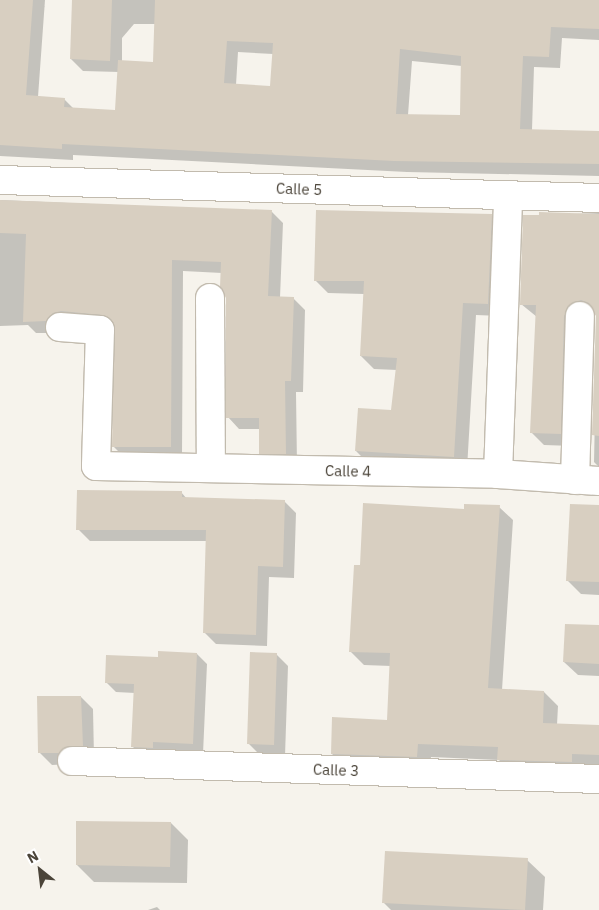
<!DOCTYPE html>
<style>
body{margin:0}
#map{position:relative;width:599px;height:910px;overflow:hidden;background:#f6f3ec;font-family:"IBM Plex Sans",sans-serif}
div>[style]{position:absolute}
.shadow>*{inset:0;background:#0003}
.building>*{inset:0;background:#d8cfc1}
.roads{filter:drop-shadow(1px 0 #c2bbae) drop-shadow(-1px 0 #c2bbae) drop-shadow(0 1px #c2bbae) drop-shadow(0 -1px #c2bbae)}
.street>*{height:28px;margin:-14px;padding:0 14px;transform-origin:14px;border-radius:14px;background:#fff}
span{translate:-50% -50%;white-space:nowrap;text-align:center;line-height:1.15;-webkit-text-stroke:4px #fff;paint-order:stroke}
.street-label{font-size:15px;color:#4b4439}
.north{position:absolute;left:15px;top:845px;width:50px;height:50px;-webkit-text-stroke:4px #fff;paint-order:stroke;rotate:331deg;font-size:14px;font-weight:700;line-height:20px;text-align:center;color:#4b4439}
.north::after{content:'';display:block;margin:auto;width:18px;height:22px;background:#4b4439;clip-path:polygon(50% 0,100% 100%,50% 72%,0 100%)}
</style>
<div id="map">
<div class="shadow">
<div style="clip-path:polygon(evenodd,0 0,45px 0,38px 97px,64px 99px,74px 109px,116px 111px,119px 72px,83px 71px,71px 59px,73px 0,599px 0,599px 40px,562px 38px,560px 68px,534px 67px,532px 130px,599px 132px,599px 176px,407px 172px,73px 155px,73px 160px,0 156px,0 0,134px 24px,155px 24px,154px 64px,122px 62px,122px 38px,134px 24px,0 0,238px 52px,273px 54px,272px 87px,236px 85px,238px 52px,0 0,412px 61px,462px 66px,461px 116px,408px 115px,412px 61px)"></div>
<div style="clip-path:polygon(0 200px,272px 212px,283px 223px,280px 298px,293px 298px,305px 310px,303px 392px,296px 392px,297px 465px,272px 465px,260px 453px,260px 429px,239px 429px,228px 417px,227px 298px,222px 273px,183px 271px,182px 458px,125px 458px,113px 446px,116px 328px,74px 323px,58px 333px,36px 333px,28px 325px,0 326px)"></div>
<div style="clip-path:polygon(599px 213px,599px 467px,594px 462px,597px 316px,593px 312px,579px 320px,573px 446px,544px 445px,532px 433px,537px 317px,521px 304px,524px 216px)"></div>
<div style="clip-path:polygon(491px 215px,504px 228px,501px 316px,476px 315px,467px 469px,369px 464px,356px 451px,392px 411px,397px 370px,374px 369px,361px 356px,364px 294px,328px 293px,315px 280px)"></div>
<div style="clip-path:polygon(181px 492px,187px 499px,284px 501px,296px 513px,294px 578px,269px 577px,267px 646px,216px 644px,204px 632px,207px 541px,90px 541px,78px 529px)"></div>
<div style="clip-path:polygon(599px 506px,599px 595px,581px 594px,567px 580px)"></div>
<div style="clip-path:polygon(499px 507px,513px 520px,502px 690px,544px 692px,558px 706px,557px 725px,599px 727px,599px 768px,512px 773px,499px 760px,431px 757px,430px 770px,346px 767px,332px 754px,388px 721px,391px 666px,364px 665px,350px 651px,361px 567px,465px 511px)"></div>
<div style="clip-path:polygon(599px 626px,599px 676px,578px 675px,564px 662px)"></div>
<div style="clip-path:polygon(197px 654px,207px 664px,203px 754px,143px 757px,133px 747px,135px 693px,116px 692px,106px 682px,159px 658px)"></div>
<div style="clip-path:polygon(276px 654px,288px 666px,285px 756px,260px 755px,248px 743px)"></div>
<div style="clip-path:polygon(81px 697px,93px 709px,94px 757px,71px 764px,52px 765px,40px 753px)"></div>
<div style="clip-path:polygon(171px 823px,188px 840px,187px 883px,94px 882px,77px 865px)"></div>
<div style="clip-path:polygon(527px 860px,545px 877px,543px 910px,391px 910px,383px 902px)"></div>
<div style="clip-path:polygon(157px 907px,160px 910px,148px 910px)"></div>
</div>
<div class="building">
<div style="clip-path:polygon(evenodd,0 0,33px 0,26px 95px,65px 98px,64px 107px,115px 110px,118px 60px,153px 62px,155px 0,599px 0,599px 29px,551px 27px,549px 57px,523px 56px,520px 129px,599px 131px,599px 164px,394px 161px,62px 144px,62px 149px,0 145px,0 0,227px 41px,273px 43px,270px 86px,224px 83px,227px 41px,0 0,400px 49px,461px 56px,460px 115px,396px 114px,400px 49px)"></div>
<div style="clip-path:polygon(72px 0,112px 0,110px 61px,70px 59px)"></div>
<div style="clip-path:polygon(0 200px,272px 210px,268px 296px,294px 297px,291px 381px,285px 381px,286px 454px,259px 454px,259px 418px,226px 418px,226px 298px,220px 287px,221px 262px,172px 260px,171px 447px,112px 447px,114px 323px,102px 315px,61px 311px,53px 313px,46px 321px,23px 322px,26px 234px,0 233px)"></div>
<div style="clip-path:polygon(316px 210px,492px 214px,488px 304px,463px 303px,454px 457px,355px 451px,358px 408px,391px 410px,397px 358px,360px 356px,364px 281px,314px 281px)"></div>
<div style="clip-path:polygon(539px 212px,599px 214px,599px 436px,592px 435px,596px 316px,589px 303px,581px 300px,572px 303px,564px 316px,561px 434px,530px 433px,536px 305px,520px 305px,523px 215px,539px 215px)"></div>
<div style="clip-path:polygon(77px 490px,182px 491px,182px 497px,285px 500px,283px 567px,258px 566px,256px 635px,203px 633px,206px 530px,76px 530px)"></div>
<div style="clip-path:polygon(363px 503px,464px 509px,464px 504px,500px 505px,488px 688px,544px 691px,543px 723px,599px 725px,599px 755px,572px 754px,572px 762px,497px 760px,498px 747px,418px 744px,417px 757px,331px 754px,332px 717px,387px 720px,390px 653px,349px 652px,354px 565px,360px 565px)"></div>
<div style="clip-path:polygon(570px 504px,599px 505px,599px 582px,566px 581px)"></div>
<div style="clip-path:polygon(565px 624px,599px 625px,599px 664px,563px 662px)"></div>
<div style="clip-path:polygon(158px 651px,197px 653px,193px 744px,153px 742px,153px 748px,131px 747px,134px 684px,105px 683px,106px 655px,158px 657px)"></div>
<div style="clip-path:polygon(250px 652px,277px 653px,274px 745px,247px 744px)"></div>
<div style="clip-path:polygon(37px 696px,81px 696px,83px 746px,65px 747px,59px 753px,38px 753px)"></div>
<div style="clip-path:polygon(76px 821px,171px 822px,170px 867px,76px 865px)"></div>
<div style="clip-path:polygon(385px 851px,528px 858px,525px 910px,382px 903px)"></div>
</div>
<div class="roads">
<div class="street">
<div style="left:0;top:180px;width:599px;rotate:1.72deg"></div>
<div style="left:210px;top:298px;width:170px;rotate:89.7deg"></div>
<div style="left:60px;top:327px;width:40px;rotate:4.3deg"></div>
<div style="left:100px;top:330px;width:136px;rotate:91.7deg"></div>
<div style="left:96px;top:466px;width:402px;rotate:1.1deg"></div>
<div style="left:498px;top:474px;width:101px;rotate:4deg"></div>
<div style="left:498px;top:474px;width:278px;rotate:-87.9deg"></div>
<div style="left:575px;top:480px;width:164px;rotate:-88.3deg"></div>
<div style="left:72px;top:761px;width:527px;rotate:1.96deg"></div>
</div>
</div>
<div class="street-label">
<span style="left:299px;top:189px;rotate:2deg">Calle 5</span>
<span style="left:348px;top:471px;rotate:1deg">Calle 4</span>
<span style="left:336px;top:770px;rotate:2deg">Calle 3</span>
</div>
<div class="north">N</div>
</div>
